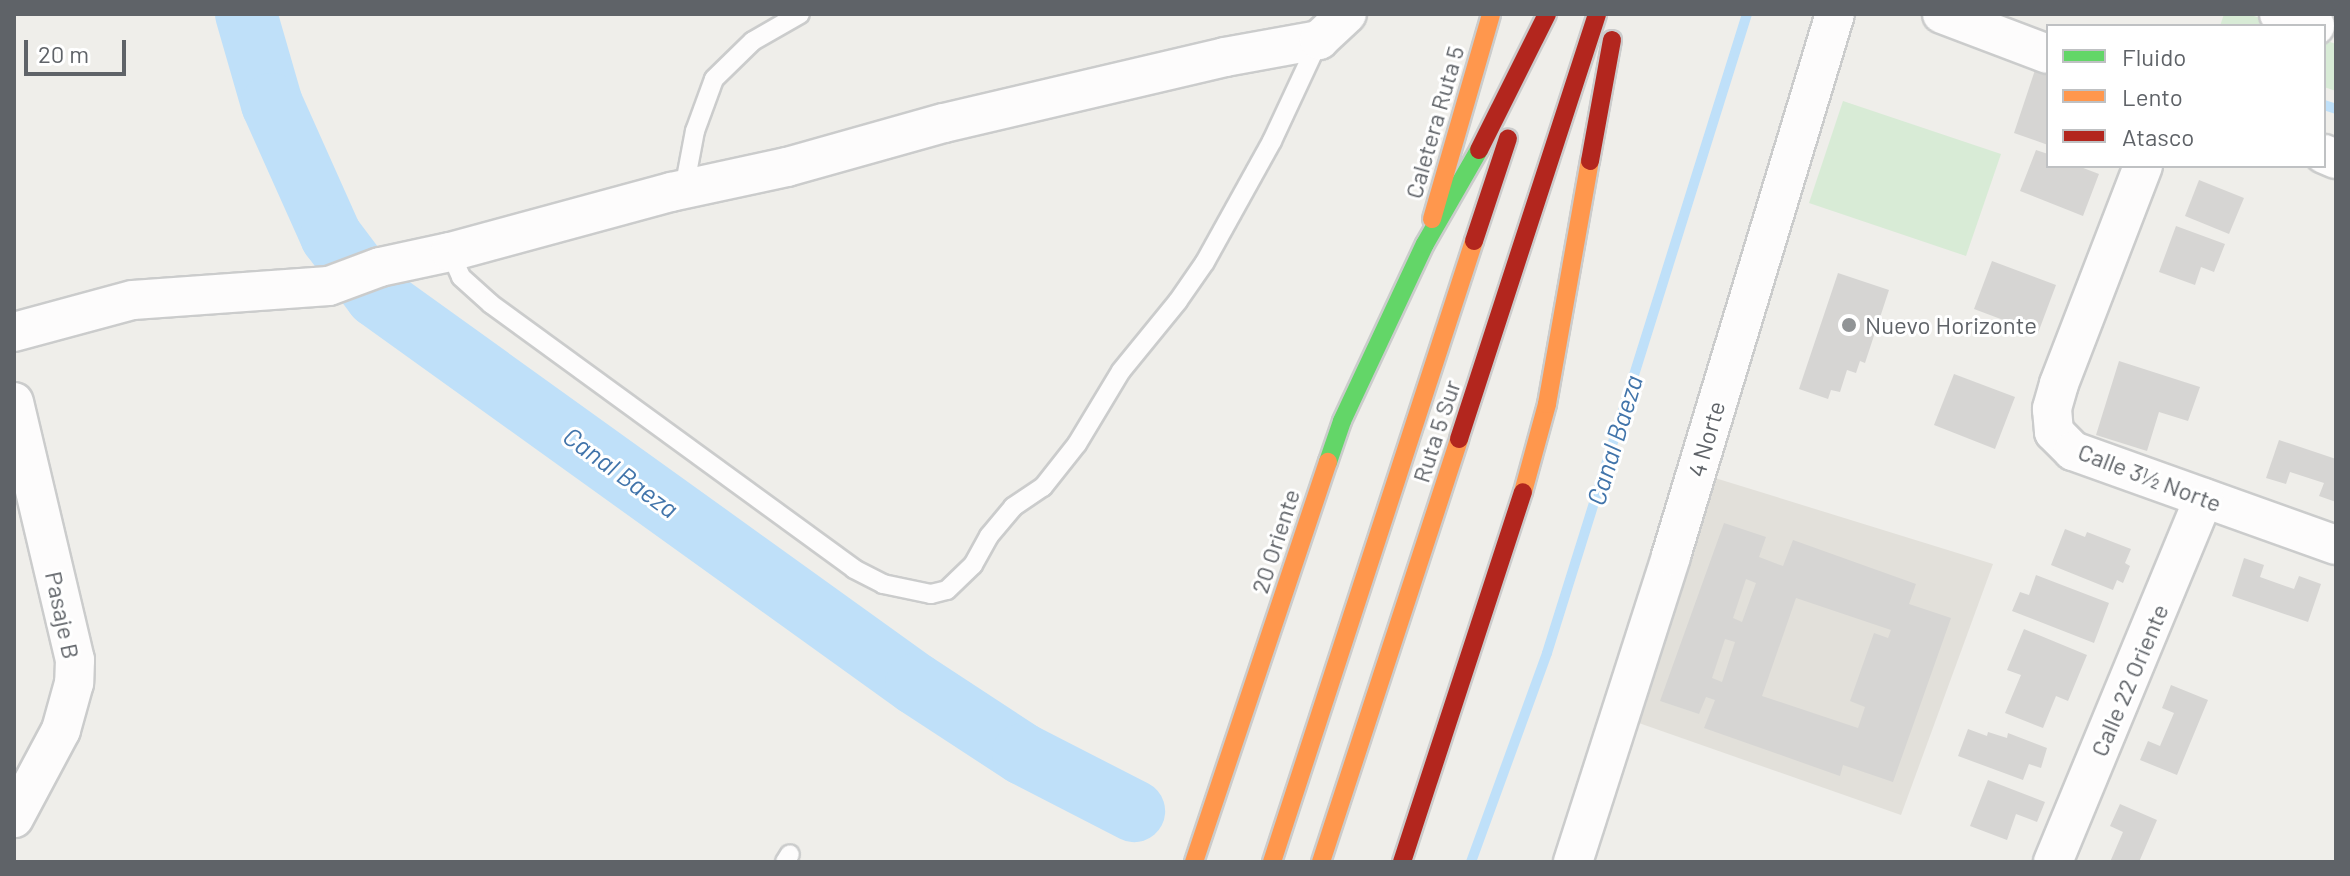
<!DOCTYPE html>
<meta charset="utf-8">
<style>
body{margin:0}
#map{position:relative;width:2350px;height:876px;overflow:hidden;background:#efeeea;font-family:Barlow,sans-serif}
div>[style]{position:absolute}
.education>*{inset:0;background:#e2e0da}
.green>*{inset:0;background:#d8ebd6}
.stream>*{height:10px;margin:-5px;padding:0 5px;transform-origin:5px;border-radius:5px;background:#bfe0f9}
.river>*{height:62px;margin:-31px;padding:0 31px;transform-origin:31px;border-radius:31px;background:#bfe0f9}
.building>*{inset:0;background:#d6d5d3}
.roads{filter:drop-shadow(2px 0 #cbcccc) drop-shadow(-2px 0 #cbcccc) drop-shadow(0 2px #cbcccc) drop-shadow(0 -2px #cbcccc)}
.lane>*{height:18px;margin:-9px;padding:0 9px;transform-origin:9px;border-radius:9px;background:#fdfcfc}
.street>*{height:38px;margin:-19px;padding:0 19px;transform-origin:19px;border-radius:19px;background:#fdfcfc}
.fast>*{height:18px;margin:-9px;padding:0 9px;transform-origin:9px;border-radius:9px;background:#63d668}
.slow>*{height:18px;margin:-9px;padding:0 9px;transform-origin:9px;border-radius:9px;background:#ff974d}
.jam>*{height:18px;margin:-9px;padding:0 9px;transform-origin:9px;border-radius:9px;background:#b3261e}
.dots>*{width:22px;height:22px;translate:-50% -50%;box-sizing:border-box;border:4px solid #fff;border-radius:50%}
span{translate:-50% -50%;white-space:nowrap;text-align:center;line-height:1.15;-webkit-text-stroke:6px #fff;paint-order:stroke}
.street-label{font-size:24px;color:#5f6368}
.poi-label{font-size:24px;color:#5f6368}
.left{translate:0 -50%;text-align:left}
.water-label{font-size:26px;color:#4174aa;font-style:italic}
.frame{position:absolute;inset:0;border:16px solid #5f6368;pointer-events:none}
.legend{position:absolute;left:2046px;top:24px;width:280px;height:144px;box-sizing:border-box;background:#fff;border:2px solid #bfc1c3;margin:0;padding:10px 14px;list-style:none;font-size:24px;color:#5f6368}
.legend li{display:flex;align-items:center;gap:16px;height:40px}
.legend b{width:40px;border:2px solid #bfc1c3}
.scale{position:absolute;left:24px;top:40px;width:102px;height:36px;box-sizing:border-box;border:4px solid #5f6368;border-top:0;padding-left:10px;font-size:24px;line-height:28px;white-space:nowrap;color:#5f6368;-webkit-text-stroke:6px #fff;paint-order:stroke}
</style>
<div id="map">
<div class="education">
<div style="clip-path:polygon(1715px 478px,1993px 564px,1901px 815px,1636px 722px)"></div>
</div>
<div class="green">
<div style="clip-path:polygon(2224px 14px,2248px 14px,2283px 26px,2220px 26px)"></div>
<div style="clip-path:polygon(2324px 40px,2336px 44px,2336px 91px,2324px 87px)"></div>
<div style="clip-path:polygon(1843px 101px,2001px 154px,1966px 256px,1809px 203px)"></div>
</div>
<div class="stream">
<div style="left:2324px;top:105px;width:13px;rotate:18deg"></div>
<div style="left:1471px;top:862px;width:222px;rotate:-70deg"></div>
<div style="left:1547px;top:653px;width:670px;rotate:-72.62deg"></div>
</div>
<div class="river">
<div style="left:246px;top:14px;width:94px;rotate:73.9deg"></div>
<div style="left:272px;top:104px;width:145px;rotate:65.9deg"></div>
<div style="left:331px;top:236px;width:75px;rotate:53.1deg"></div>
<div style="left:376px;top:296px;width:665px;rotate:35.7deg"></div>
<div style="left:916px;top:684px;width:128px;rotate:33.2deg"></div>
<div style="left:1023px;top:754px;width:125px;rotate:27.2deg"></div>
</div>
<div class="building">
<div style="clip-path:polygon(2035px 70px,2048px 75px,2048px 145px,2014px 133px)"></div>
<div style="clip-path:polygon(2036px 150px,2048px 154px,2048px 166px,2078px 166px,2099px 174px,2083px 216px,2020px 191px)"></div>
<div style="clip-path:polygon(2199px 180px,2244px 198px,2229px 234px,2185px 216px)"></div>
<div style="clip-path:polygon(2176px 226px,2225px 244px,2214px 272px,2201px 267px,2195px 285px,2159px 272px)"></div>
<div style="clip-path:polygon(1992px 261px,2056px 285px,2038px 333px,1974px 309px)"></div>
<div style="clip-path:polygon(1838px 273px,1889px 290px,1865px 363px,1860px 361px,1856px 373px,1847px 370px,1840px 392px,1831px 390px,1828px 399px,1799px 389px)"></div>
<div style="clip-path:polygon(2119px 361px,2200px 387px,2188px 421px,2159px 412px,2147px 451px,2096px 435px)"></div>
<div style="clip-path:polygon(1954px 374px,2015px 397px,1995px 449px,1934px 425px)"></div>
<div style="clip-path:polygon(2279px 440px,2336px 459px,2336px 502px,2319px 496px,2324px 483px,2290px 472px,2286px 484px,2266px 478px)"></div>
<div style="clip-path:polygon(evenodd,1724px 523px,1766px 537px,1759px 557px,1783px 566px,1793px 540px,1916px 584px,1909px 604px,1951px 618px,1893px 782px,1843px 765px,1840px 776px,1704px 728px,1715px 700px,1706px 697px,1699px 714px,1660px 701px,1724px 523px,1746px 579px,1756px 583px,1742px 622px,1733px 618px,1746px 579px,1724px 523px,1796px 598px,1891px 630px,1888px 638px,1874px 633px,1850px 701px,1865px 707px,1858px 728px,1762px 696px,1796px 598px,1724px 523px,1725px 639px,1735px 642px,1722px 682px,1712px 678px,1725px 639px)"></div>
<div style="clip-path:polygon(2065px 529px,2085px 537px,2087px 532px,2131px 549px,2125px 563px,2130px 566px,2123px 583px,2117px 580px,2113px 590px,2051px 565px)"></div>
<div style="clip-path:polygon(2244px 558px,2264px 565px,2260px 577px,2294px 589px,2299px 576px,2321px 584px,2308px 622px,2232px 596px)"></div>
<div style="clip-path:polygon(2036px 575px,2109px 603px,2094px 643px,2012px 611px,2020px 592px,2029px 595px)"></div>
<div style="clip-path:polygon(2024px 629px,2087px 655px,2068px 701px,2056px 696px,2043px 728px,2005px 713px,2021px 675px,2007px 670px)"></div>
<div style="clip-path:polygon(2171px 685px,2208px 700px,2177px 775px,2140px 760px,2148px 741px,2160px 746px,2174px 713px,2162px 708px)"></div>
<div style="clip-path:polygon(1968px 729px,1987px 736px,1988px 732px,2007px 738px,2008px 733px,2047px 748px,2041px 768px,2029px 764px,2023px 780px,1958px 756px)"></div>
<div style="clip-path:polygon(1988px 780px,2045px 802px,2037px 822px,2016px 814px,2007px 840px,1970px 826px)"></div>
<div style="clip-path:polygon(2120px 804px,2157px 820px,2139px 862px,2110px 862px,2123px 832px,2110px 826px)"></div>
</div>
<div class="roads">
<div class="lane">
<div style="left:684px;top:189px;width:59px;rotate:-79.3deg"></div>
<div style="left:695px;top:131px;width:55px;rotate:-69.9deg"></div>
<div style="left:714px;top:79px;width:54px;rotate:-44.3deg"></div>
<div style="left:753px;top:41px;width:54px;rotate:-29.9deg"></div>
<div style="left:450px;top:252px;width:27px;rotate:66deg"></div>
<div style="left:461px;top:277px;width:40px;rotate:42deg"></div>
<div style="left:491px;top:304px;width:449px;rotate:36.1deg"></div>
<div style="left:854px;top:569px;width:33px;rotate:27deg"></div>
<div style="left:883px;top:584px;width:49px;rotate:11.8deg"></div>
<div style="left:931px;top:594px;width:16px;rotate:-14deg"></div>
<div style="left:947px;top:590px;width:36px;rotate:-44deg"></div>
<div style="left:973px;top:565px;width:33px;rotate:-61deg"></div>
<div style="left:989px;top:536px;width:38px;rotate:-50deg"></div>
<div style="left:1013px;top:507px;width:36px;rotate:-34deg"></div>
<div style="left:1043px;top:487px;width:55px;rotate:-51.7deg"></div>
<div style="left:1077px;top:444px;width:85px;rotate:-58.9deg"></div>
<div style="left:1121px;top:371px;width:90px;rotate:-50.8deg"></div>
<div style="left:1178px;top:301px;width:47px;rotate:-55.3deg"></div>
<div style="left:1205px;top:262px;width:138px;rotate:-61deg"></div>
<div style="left:1272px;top:141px;width:111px;rotate:-65deg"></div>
<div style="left:785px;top:862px;width:9px;rotate:-58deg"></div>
</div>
<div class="street">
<div style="left:1942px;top:14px;width:113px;rotate:20.7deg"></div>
<div style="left:2279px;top:14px;width:38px;rotate:18deg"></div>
<div style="left:2324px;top:154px;width:13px;rotate:23deg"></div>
<div style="left:2143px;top:166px;width:234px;rotate:111.1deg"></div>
<div style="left:2059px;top:384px;width:26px;rotate:106deg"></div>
<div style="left:2052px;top:409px;width:23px;rotate:85deg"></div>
<div style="left:2054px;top:432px;width:27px;rotate:45deg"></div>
<div style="left:2073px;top:451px;width:279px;rotate:19.7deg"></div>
<div style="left:14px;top:332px;width:123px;rotate:-15.1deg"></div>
<div style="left:133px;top:300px;width:196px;rotate:-4.1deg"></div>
<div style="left:329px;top:286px;width:54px;rotate:-20.4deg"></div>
<div style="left:380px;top:267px;width:72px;rotate:-12.1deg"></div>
<div style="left:450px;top:252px;width:229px;rotate:-15.2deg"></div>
<div style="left:671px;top:192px;width:119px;rotate:-12.2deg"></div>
<div style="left:787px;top:167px;width:163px;rotate:-15.7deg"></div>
<div style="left:944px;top:123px;width:289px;rotate:-13.2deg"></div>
<div style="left:1225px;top:57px;width:96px;rotate:-10.3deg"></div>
<div style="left:1319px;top:40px;width:38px;rotate:-43deg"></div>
<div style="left:14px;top:402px;width:265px;rotate:76.7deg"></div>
<div style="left:75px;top:660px;width:23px;rotate:92deg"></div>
<div style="left:74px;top:683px;width:49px;rotate:105.5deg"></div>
<div style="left:61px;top:730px;width:100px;rotate:118.1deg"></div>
<div style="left:1573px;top:862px;width:321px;rotate:-72.2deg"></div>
<div style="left:1671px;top:556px;width:566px;rotate:-73.17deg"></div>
<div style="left:2053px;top:862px;width:394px;rotate:-67.5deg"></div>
</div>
<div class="fast">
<div style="left:1328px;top:462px;width:43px;rotate:-71.1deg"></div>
<div style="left:1342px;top:421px;width:195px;rotate:-64.9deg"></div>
<div style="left:1425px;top:244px;width:108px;rotate:-60.1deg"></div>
</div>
<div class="slow">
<div style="left:1432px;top:219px;width:213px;rotate:-73.9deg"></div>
<div style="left:1523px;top:492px;width:91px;rotate:-74.7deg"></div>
<div style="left:1547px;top:404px;width:247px;rotate:-80deg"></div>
<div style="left:1194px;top:862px;width:422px;rotate:-71.5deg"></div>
<div style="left:1272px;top:862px;width:653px;rotate:-71.98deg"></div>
<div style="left:1321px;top:862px;width:445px;rotate:-71.9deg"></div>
</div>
<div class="jam">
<div style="left:1479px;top:150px;width:152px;rotate:-63.4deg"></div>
<div style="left:1590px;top:161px;width:123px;rotate:-79.7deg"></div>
<div style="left:1474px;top:241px;width:108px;rotate:-71.7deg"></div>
<div style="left:1459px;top:439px;width:447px;rotate:-72deg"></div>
<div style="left:1402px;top:862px;width:389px;rotate:-71.9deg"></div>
</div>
</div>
<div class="dots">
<div style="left:1849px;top:325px;background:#919496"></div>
</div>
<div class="street-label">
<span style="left:1434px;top:122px;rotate:-74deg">Caletera Ruta 5</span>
<span style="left:1436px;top:431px;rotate:-72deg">Ruta 5 Sur</span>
<span style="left:1706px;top:439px;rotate:-74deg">4 Norte</span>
<span style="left:2150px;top:477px;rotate:21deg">Calle 3½ Norte</span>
<span style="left:1275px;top:541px;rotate:-72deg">20 Oriente</span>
<span style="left:63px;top:615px;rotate:78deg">Pasaje B</span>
<span style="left:2129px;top:680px;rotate:-67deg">Calle 22 Oriente</span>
</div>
<div class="poi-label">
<span class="left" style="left:1865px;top:325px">Nuevo Horizonte</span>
</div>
<div class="water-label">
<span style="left:1614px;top:440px;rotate:-73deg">Canal Baeza</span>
<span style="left:621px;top:472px;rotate:36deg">Canal Baeza</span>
</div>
<div class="frame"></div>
<ul class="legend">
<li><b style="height:10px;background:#63d668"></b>Fluido</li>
<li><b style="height:10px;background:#ff974d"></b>Lento</li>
<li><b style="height:10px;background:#b3261e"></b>Atasco</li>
</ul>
<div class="scale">20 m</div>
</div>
